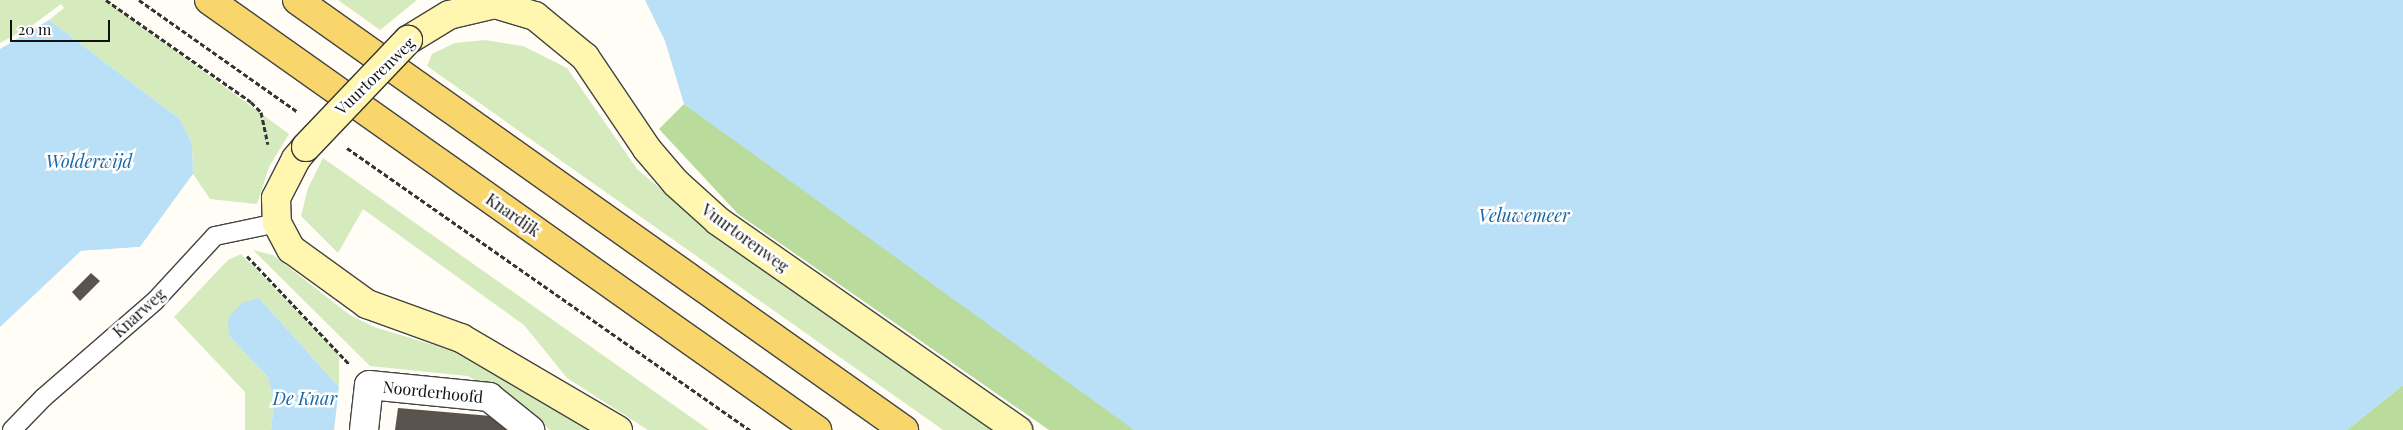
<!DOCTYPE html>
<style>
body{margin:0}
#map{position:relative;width:2403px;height:430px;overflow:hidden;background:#fffdf5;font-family:"Playfair Display",serif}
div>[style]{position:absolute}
.green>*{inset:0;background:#d5ebbd}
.forest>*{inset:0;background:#b9dc9c}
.water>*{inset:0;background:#b9e0f7}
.pier>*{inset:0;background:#fffdf5}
.building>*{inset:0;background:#5a524d}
.path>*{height:3px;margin-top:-1.5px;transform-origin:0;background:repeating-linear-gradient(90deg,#333 0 5px,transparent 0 7.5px)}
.roads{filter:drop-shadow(1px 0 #444) drop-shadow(-1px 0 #444) drop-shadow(0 1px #444) drop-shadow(0 -1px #444)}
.lane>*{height:18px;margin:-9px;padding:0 9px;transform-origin:9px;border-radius:9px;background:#fff}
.street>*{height:28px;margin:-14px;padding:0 14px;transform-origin:14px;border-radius:14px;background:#fff}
.secondary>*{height:28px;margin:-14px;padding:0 14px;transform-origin:14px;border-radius:14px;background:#fff6b0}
.primary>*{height:28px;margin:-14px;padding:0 14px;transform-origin:14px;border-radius:14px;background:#f9d66b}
.bridges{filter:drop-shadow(1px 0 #333) drop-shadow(-1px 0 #333) drop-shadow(0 1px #333) drop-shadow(0 -1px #333)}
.secondary-bridge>*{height:28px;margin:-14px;padding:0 14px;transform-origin:14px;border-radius:14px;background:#fff6b0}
span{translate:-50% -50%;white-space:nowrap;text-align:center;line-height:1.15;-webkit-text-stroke:5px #fff;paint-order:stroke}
.street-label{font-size:16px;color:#111}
.water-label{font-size:18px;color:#1768a6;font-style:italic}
.scale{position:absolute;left:10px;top:20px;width:100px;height:22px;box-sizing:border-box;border:2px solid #111;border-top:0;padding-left:6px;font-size:15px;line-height:18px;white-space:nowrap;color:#111;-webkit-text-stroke:4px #fff;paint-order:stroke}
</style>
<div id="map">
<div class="green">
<div style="clip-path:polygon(0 0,106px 0,289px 134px,269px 167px,257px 204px,210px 199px,193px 174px,192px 144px,180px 119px,49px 20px,64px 8px,61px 4px,30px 27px,0 43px)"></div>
<div style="clip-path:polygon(338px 0,417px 0,380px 30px)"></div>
<div style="clip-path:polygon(485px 40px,523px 46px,567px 68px,637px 169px,711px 231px,993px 430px,943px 430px,427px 66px,432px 54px,455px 43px)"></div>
<div style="clip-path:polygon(323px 158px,709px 430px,648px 430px,567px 378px,524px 325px,363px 209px,338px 253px,301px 216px,308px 188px)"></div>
<div style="clip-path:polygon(253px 250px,273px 255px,350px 315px,374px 327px,457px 352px,591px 430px,550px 430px,503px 391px,482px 385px,468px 376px,370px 366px)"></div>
<div style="clip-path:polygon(241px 254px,339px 354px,339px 387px,259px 298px,229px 336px,268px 377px,274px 403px,271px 430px,245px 430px,245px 392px,174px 317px,228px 260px)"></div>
</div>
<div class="forest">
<div style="clip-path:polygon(684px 104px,1154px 430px,1049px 430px,738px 214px,659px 129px)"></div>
<div style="clip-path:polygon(2403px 385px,2403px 430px,2347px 430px)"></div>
</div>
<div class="water">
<div style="clip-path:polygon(645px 0,2403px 0,2403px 385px,2347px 430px,1134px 430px,684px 104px,665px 41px)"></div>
<div style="clip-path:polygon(49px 20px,180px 119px,192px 144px,193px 174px,140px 247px,81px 251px,0 327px,0 49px)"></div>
<div style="clip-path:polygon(259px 298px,339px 387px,334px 430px,271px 430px,274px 403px,268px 377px,229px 336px,228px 318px,242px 303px)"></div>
</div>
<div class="pier">
<div style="clip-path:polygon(193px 174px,141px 249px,82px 254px,0 329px,81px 251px,140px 247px)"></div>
</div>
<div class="building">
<div style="clip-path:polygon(91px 273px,100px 281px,80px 301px,72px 292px)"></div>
<div style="clip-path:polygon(398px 408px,491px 416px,507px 430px,395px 430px)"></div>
</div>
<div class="path">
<div style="left:106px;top:0;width:177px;rotate:35.1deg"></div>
<div style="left:251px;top:102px;width:14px;rotate:45deg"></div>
<div style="left:261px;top:112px;width:33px;rotate:78deg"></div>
<div style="left:139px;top:0;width:194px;rotate:35.2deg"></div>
<div style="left:347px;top:148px;width:492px;rotate:35deg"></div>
<div style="left:247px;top:256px;width:149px;rotate:46.6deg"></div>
</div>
<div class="roads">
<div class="lane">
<div style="left:12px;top:430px;width:45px;rotate:-45.9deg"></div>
<div style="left:43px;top:398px;width:148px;rotate:-40.9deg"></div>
<div style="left:155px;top:301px;width:88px;rotate:-47.3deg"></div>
<div style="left:215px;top:236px;width:63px;rotate:-11.8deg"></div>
</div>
<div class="street">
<div style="left:364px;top:430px;width:45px;rotate:-83.7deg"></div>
<div style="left:369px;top:385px;width:121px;rotate:5.7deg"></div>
<div style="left:489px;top:397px;width:53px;rotate:38.8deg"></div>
</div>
<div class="secondary">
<div style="left:408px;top:40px;width:48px;rotate:-31.4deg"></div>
<div style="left:449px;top:15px;width:47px;rotate:-13.4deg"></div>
<div style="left:495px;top:4px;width:42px;rotate:16.7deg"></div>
<div style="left:535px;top:16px;width:65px;rotate:39.4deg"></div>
<div style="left:585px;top:57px;width:111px;rotate:56deg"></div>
<div style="left:647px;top:149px;width:45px;rotate:49.5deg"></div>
<div style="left:676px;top:183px;width:57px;rotate:42.1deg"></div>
<div style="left:718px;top:221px;width:366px;rotate:34.9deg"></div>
<div style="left:306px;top:147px;width:16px;rotate:130deg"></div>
<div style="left:296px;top:159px;width:44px;rotate:117.1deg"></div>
<div style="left:276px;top:198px;width:25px;rotate:88deg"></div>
<div style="left:277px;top:223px;width:30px;rotate:62deg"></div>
<div style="left:291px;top:249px;width:94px;rotate:35.9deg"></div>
<div style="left:367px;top:304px;width:100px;rotate:19.9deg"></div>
<div style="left:461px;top:338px;width:182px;rotate:30.4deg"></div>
</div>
<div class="primary">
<div style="left:209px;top:0;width:745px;rotate:35.27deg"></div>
<div style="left:297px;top:0;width:744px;rotate:35.31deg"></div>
</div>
</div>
<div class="bridges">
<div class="secondary-bridge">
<div style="left:306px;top:147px;width:148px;rotate:-46.4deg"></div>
</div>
</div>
<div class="street-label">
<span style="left:375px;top:76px;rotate:-44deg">Vuurtorenweg</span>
<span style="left:513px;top:215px;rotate:35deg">Knardijk</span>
<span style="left:745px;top:238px;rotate:36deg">Vuurtorenweg</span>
<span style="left:139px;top:313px;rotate:-42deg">Knarweg</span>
<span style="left:433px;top:392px;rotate:6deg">Noorderhoofd</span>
</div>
<div class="water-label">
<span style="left:89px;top:161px">Wolderwijd</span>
<span style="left:1524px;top:215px">Veluwemeer</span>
<span style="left:305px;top:398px">De Knar</span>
</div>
<div class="scale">20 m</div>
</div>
